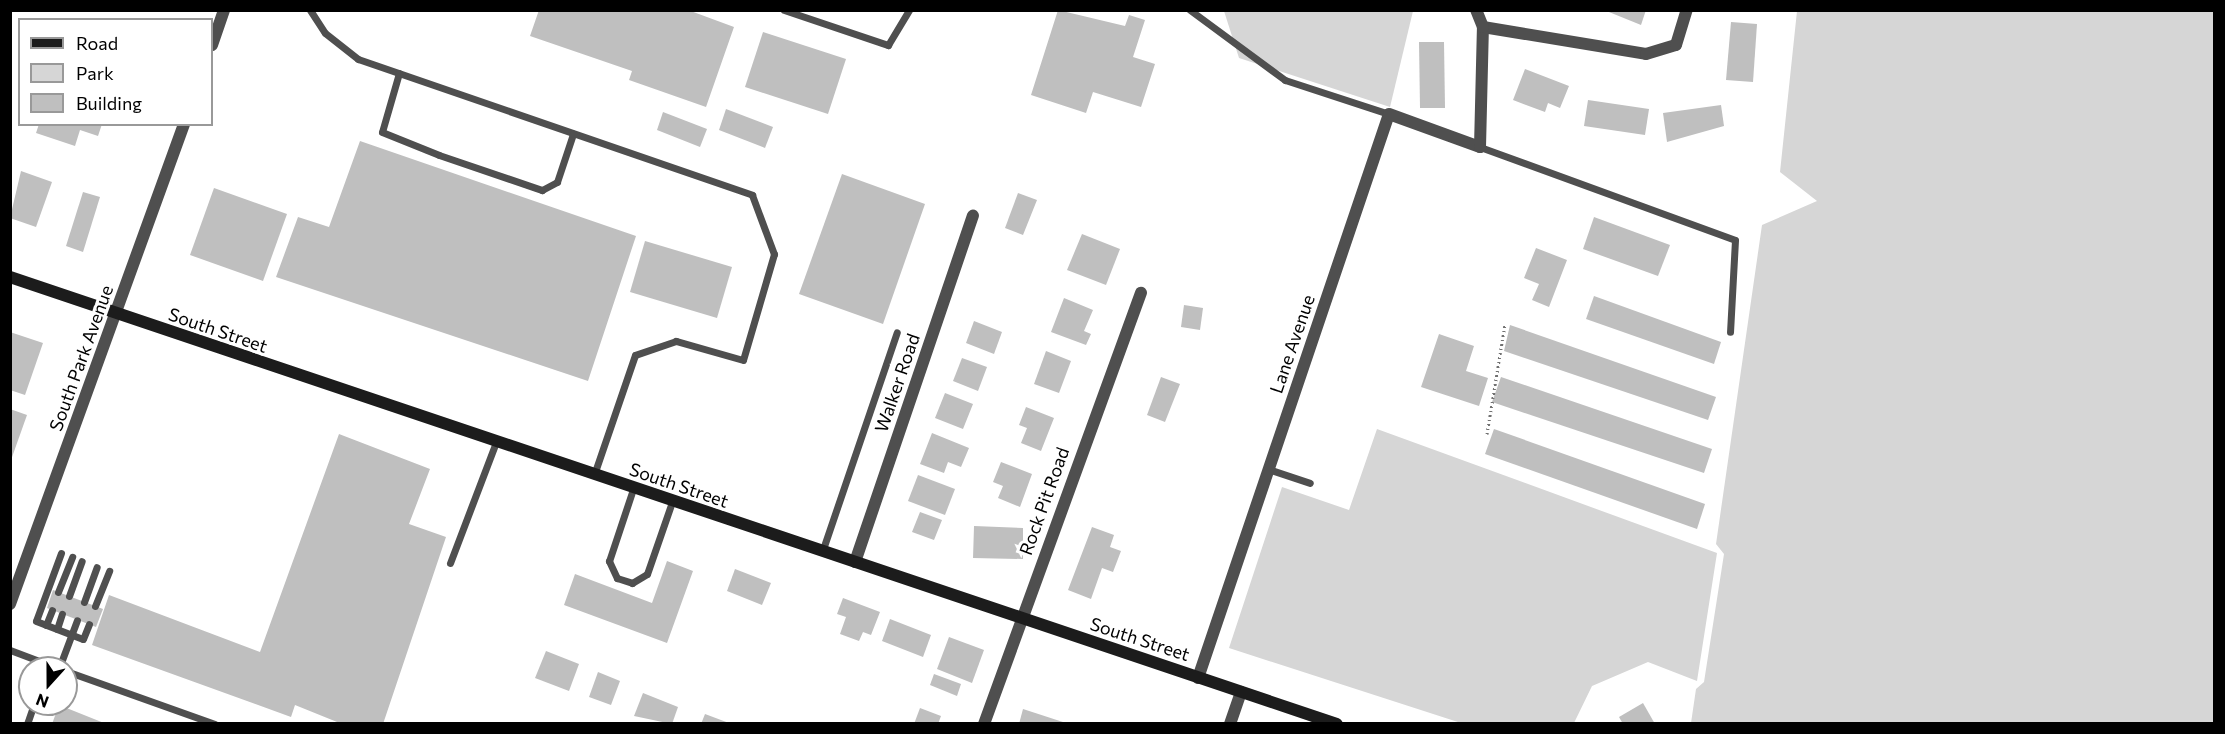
<!DOCTYPE html>
<style>
body{margin:0}
#map{position:relative;width:2225px;height:734px;overflow:hidden;background:#fff;font-family:Commissioner,sans-serif}
div>[style]{position:absolute}
.green>*{inset:0;background:#d6d6d6}
.building>*{inset:0;background:#bfbfbf}
.path>*{height:3px;margin-top:-1.5px;transform-origin:0;background:repeating-linear-gradient(90deg,#717171 0 1.5px,transparent 0 4.5px)}
.service>*{height:7px;margin:-3.5px;padding:0 3.5px;transform-origin:3.5px;border-radius:3.5px;background:#4f4f4f}
.minor>*{height:12px;margin:-6px;padding:0 6px;transform-origin:6px;border-radius:6px;background:#4f4f4f}
.tertiary>*{height:12px;margin:-6px;padding:0 6px;transform-origin:6px;border-radius:6px;background:#4f4f4f}
.secondary>*{height:12px;margin:-6px;padding:0 6px;transform-origin:6px;border-radius:6px;background:#1c1c1c}
span{translate:-50% -50%;white-space:nowrap;text-align:center;line-height:1.15;-webkit-text-stroke:6px #fff;paint-order:stroke}
.street-label{font-size:18px;color:#000}
.frame{position:absolute;inset:0;border:12px solid #000;pointer-events:none}
.legend{position:absolute;left:18px;top:18px;width:195px;height:108px;box-sizing:border-box;background:#fff;border:2px solid #999;margin:0;padding:8px 10px;list-style:none;font-size:18px;color:#000}
.legend li{display:flex;align-items:center;gap:12px;height:30px}
.legend b{width:30px;border:2px solid #999}
.north{position:absolute;left:18px;top:656px;width:60px;height:60px;box-sizing:border-box;background:#fff;border:2px solid #999;border-radius:50%;rotate:201deg;font-size:16px;font-weight:700;line-height:24px;text-align:center;color:#000}
.north::after{content:'';display:block;margin:auto;width:21px;height:27px;background:#000;clip-path:polygon(50% 0,100% 100%,50% 72%,0 100%)}
</style>
<div id="map">
<div class="green">
<div style="clip-path:polygon(1224px 11px,1413px 11px,1390px 107px,1239px 58px)"></div>
<div style="clip-path:polygon(1797px 11px,2214px 11px,2214px 723px,1691px 723px,1696px 689px,1704px 682px,1724px 554px,1716px 544px,1762px 225px,1817px 201px,1780px 172px)"></div>
<div style="clip-path:polygon(1377px 429px,1717px 553px,1697px 681px,1648px 662px,1592px 686px,1574px 723px,1461px 723px,1229px 648px,1282px 487px,1349px 510px)"></div>
</div>
<div class="building">
<div style="clip-path:polygon(539px 10px,688px 10px,734px 27px,706px 107px,629px 80px,632px 71px,530px 36px)"></div>
<div style="clip-path:polygon(1058px 10px,1125px 26px,1129px 15px,1145px 20px,1133px 57px,1155px 64px,1141px 107px,1093px 92px,1086px 113px,1031px 95px)"></div>
<div style="clip-path:polygon(1604px 10px,1646px 10px,1641px 25px)"></div>
<div style="clip-path:polygon(1731px 22px,1757px 24px,1753px 82px,1726px 80px)"></div>
<div style="clip-path:polygon(763px 32px,846px 59px,828px 114px,745px 87px)"></div>
<div style="clip-path:polygon(1419px 42px,1444px 42px,1445px 108px,1420px 108px)"></div>
<div style="clip-path:polygon(1525px 69px,1569px 86px,1560px 108px,1548px 103px,1545px 112px,1513px 100px)"></div>
<div style="clip-path:polygon(1588px 100px,1649px 109px,1645px 135px,1584px 126px)"></div>
<div style="clip-path:polygon(1721px 105px,1724px 126px,1667px 142px,1663px 113px)"></div>
<div style="clip-path:polygon(726px 109px,773px 127px,765px 148px,719px 130px)"></div>
<div style="clip-path:polygon(663px 112px,707px 129px,700px 147px,657px 130px)"></div>
<div style="clip-path:polygon(39px 124px,102px 124px,98px 136px,80px 130px,75px 146px,36px 133px)"></div>
<div style="clip-path:polygon(360px 141px,636px 236px,588px 381px,276px 277px,298px 217px,329px 227px)"></div>
<div style="clip-path:polygon(21px 171px,52px 182px,36px 227px,10px 218px)"></div>
<div style="clip-path:polygon(842px 174px,925px 204px,883px 324px,799px 294px)"></div>
<div style="clip-path:polygon(214px 188px,287px 214px,263px 281px,190px 255px)"></div>
<div style="clip-path:polygon(83px 192px,100px 197px,83px 252px,66px 246px)"></div>
<div style="clip-path:polygon(1018px 193px,1037px 200px,1023px 235px,1005px 228px)"></div>
<div style="clip-path:polygon(1594px 217px,1670px 245px,1658px 276px,1583px 249px)"></div>
<div style="clip-path:polygon(1082px 234px,1120px 249px,1106px 285px,1067px 270px)"></div>
<div style="clip-path:polygon(645px 241px,732px 267px,717px 318px,630px 292px)"></div>
<div style="clip-path:polygon(1536px 248px,1567px 260px,1549px 307px,1532px 300px,1539px 284px,1524px 278px)"></div>
<div style="clip-path:polygon(1594px 296px,1721px 342px,1714px 364px,1586px 319px)"></div>
<div style="clip-path:polygon(1064px 298px,1093px 310px,1084px 331px,1091px 334px,1086px 345px,1051px 332px)"></div>
<div style="clip-path:polygon(1184px 305px,1203px 308px,1200px 330px,1181px 327px)"></div>
<div style="clip-path:polygon(974px 321px,1002px 332px,994px 354px,966px 343px)"></div>
<div style="clip-path:polygon(1510px 325px,1716px 397px,1708px 420px,1504px 351px)"></div>
<div style="clip-path:polygon(10px 332px,43px 343px,25px 395px,10px 390px)"></div>
<div style="clip-path:polygon(1439px 334px,1474px 346px,1466px 371px,1488px 378px,1479px 406px,1421px 387px)"></div>
<div style="clip-path:polygon(1046px 351px,1071px 361px,1059px 393px,1034px 384px)"></div>
<div style="clip-path:polygon(962px 358px,987px 367px,978px 391px,953px 381px)"></div>
<div style="clip-path:polygon(1161px 377px,1180px 384px,1165px 422px,1147px 415px)"></div>
<div style="clip-path:polygon(1501px 377px,1712px 449px,1704px 473px,1492px 402px)"></div>
<div style="clip-path:polygon(945px 393px,973px 404px,963px 429px,935px 418px)"></div>
<div style="clip-path:polygon(1026px 407px,1054px 418px,1041px 451px,1021px 443px,1027px 428px,1019px 425px)"></div>
<div style="clip-path:polygon(10px 409px,27px 415px,11px 460px,10px 460px)"></div>
<div style="clip-path:polygon(1494px 429px,1705px 504px,1697px 529px,1485px 454px)"></div>
<div style="clip-path:polygon(932px 433px,969px 448px,961px 467px,948px 462px,944px 473px,920px 464px)"></div>
<div style="clip-path:polygon(339px 434px,430px 469px,409px 524px,446px 537px,383px 724px,342px 724px,295px 705px,291px 717px,92px 645px,109px 595px,260px 652px)"></div>
<div style="clip-path:polygon(1001px 462px,1032px 474px,1020px 507px,998px 498px,1003px 486px,993px 482px)"></div>
<div style="clip-path:polygon(918px 475px,955px 489px,945px 515px,908px 501px)"></div>
<div style="clip-path:polygon(920px 512px,942px 520px,934px 540px,912px 532px)"></div>
<div style="clip-path:polygon(974px 526px,1023px 528px,1023px 559px,973px 558px)"></div>
<div style="clip-path:polygon(1092px 527px,1114px 535px,1110px 547px,1121px 551px,1113px 572px,1102px 568px,1091px 599px,1068px 590px)"></div>
<div style="clip-path:polygon(667px 561px,693px 571px,667px 643px,564px 605px,575px 574px,652px 603px)"></div>
<div style="clip-path:polygon(735px 569px,771px 583px,762px 605px,727px 591px)"></div>
<div style="clip-path:polygon(53px 590px,103px 609px,96px 627px,47px 608px)"></div>
<div style="clip-path:polygon(843px 598px,880px 612px,871px 635px,863px 632px,859px 641px,840px 634px,846px 617px,837px 614px)"></div>
<div style="clip-path:polygon(890px 619px,931px 635px,923px 657px,882px 641px)"></div>
<div style="clip-path:polygon(949px 637px,984px 650px,972px 683px,937px 669px)"></div>
<div style="clip-path:polygon(546px 651px,579px 664px,569px 691px,535px 678px)"></div>
<div style="clip-path:polygon(598px 672px,620px 681px,611px 705px,589px 697px)"></div>
<div style="clip-path:polygon(934px 674px,961px 684px,957px 696px,930px 685px)"></div>
<div style="clip-path:polygon(643px 693px,678px 707px,672px 724px,634px 716px)"></div>
<div style="clip-path:polygon(1643px 703px,1655px 724px,1623px 724px,1619px 717px)"></div>
<div style="clip-path:polygon(59px 705px,104px 723px,104px 724px,52px 724px)"></div>
<div style="clip-path:polygon(920px 708px,941px 716px,938px 724px,914px 724px)"></div>
<div style="clip-path:polygon(1023px 709px,1066px 723px,1066px 724px,1019px 724px)"></div>
<div style="clip-path:polygon(705px 714px,729px 723px,729px 724px,701px 724px)"></div>
</div>
<div class="path">
<div style="left:1487px;top:434px;width:111px;rotate:-80.7deg"></div>
</div>
<div class="service">
<div style="left:310px;top:10px;width:27px;rotate:57deg"></div>
<div style="left:325px;top:33px;width:42px;rotate:38.2deg"></div>
<div style="left:358px;top:59px;width:417px;rotate:19deg"></div>
<div style="left:752px;top:195px;width:63px;rotate:69.6deg"></div>
<div style="left:774px;top:254px;width:110px;rotate:106.3deg"></div>
<div style="left:743px;top:360px;width:70px;rotate:-164.2deg"></div>
<div style="left:676px;top:341px;width:43px;rotate:161.1deg"></div>
<div style="left:635px;top:355px;width:127px;rotate:108.9deg"></div>
<div style="left:784px;top:10px;width:110px;rotate:18.6deg"></div>
<div style="left:888px;top:45px;width:41px;rotate:-59deg"></div>
<div style="left:1190px;top:10px;width:118px;rotate:36.4deg"></div>
<div style="left:1285px;top:80px;width:109px;rotate:18.1deg"></div>
<div style="left:399px;top:73px;width:61px;rotate:106.1deg"></div>
<div style="left:382px;top:132px;width:61px;rotate:22deg"></div>
<div style="left:439px;top:155px;width:109px;rotate:18.8deg"></div>
<div style="left:542px;top:190px;width:17px;rotate:-28deg"></div>
<div style="left:557px;top:182px;width:51px;rotate:-71.6deg"></div>
<div style="left:1480px;top:147px;width:271px;rotate:20deg"></div>
<div style="left:1735px;top:240px;width:92px;rotate:93.1deg"></div>
<div style="left:1268px;top:469px;width:44px;rotate:18.4deg"></div>
<div style="left:633px;top:489px;width:76px;rotate:108.4deg"></div>
<div style="left:609px;top:561px;width:19px;rotate:65deg"></div>
<div style="left:617px;top:578px;width:16px;rotate:18deg"></div>
<div style="left:632px;top:583px;width:17px;rotate:-31deg"></div>
<div style="left:647px;top:574px;width:76px;rotate:-70.9deg"></div>
<div style="left:822px;top:552px;width:232px;rotate:-71.2deg"></div>
<div style="left:61px;top:553px;width:72px;rotate:110.2deg"></div>
<div style="left:36px;top:621px;width:50px;rotate:21deg"></div>
<div style="left:83px;top:639px;width:16px;rotate:-68deg"></div>
<div style="left:450px;top:563px;width:129px;rotate:-69.2deg"></div>
<div style="left:58px;top:592px;width:38px;rotate:-68deg"></div>
<div style="left:69px;top:596px;width:37px;rotate:-70deg"></div>
<div style="left:84px;top:602px;width:37px;rotate:-70deg"></div>
<div style="left:95px;top:606px;width:38px;rotate:-68deg"></div>
<div style="left:46px;top:625px;width:16px;rotate:-68deg"></div>
<div style="left:57px;top:629px;width:16px;rotate:-72deg"></div>
<div style="left:10px;top:650px;width:51px;rotate:20.6deg"></div>
<div style="left:59px;top:668px;width:51px;rotate:-69.4deg"></div>
<div style="left:66px;top:671px;width:158px;rotate:19.6deg"></div>
<div style="left:27px;top:724px;width:21px;rotate:-71deg"></div>
</div>
<div class="minor">
<div style="left:1483px;top:27px;width:165px;rotate:9.4deg"></div>
<div style="left:1646px;top:54px;width:31px;rotate:-17deg"></div>
<div style="left:1676px;top:45px;width:37px;rotate:-73deg"></div>
<div style="left:855px;top:562px;width:366px;rotate:-71.2deg"></div>
<div style="left:1198px;top:678px;width:595px;rotate:-71.29deg"></div>
<div style="left:1389px;top:114px;width:97px;rotate:19.9deg"></div>
<div style="left:1480px;top:147px;width:120px;rotate:-88.6deg"></div>
<div style="left:1483px;top:27px;width:18px;rotate:-112deg"></div>
<div style="left:984px;top:724px;width:459px;rotate:-70deg"></div>
<div style="left:1230px;top:724px;width:34px;rotate:-71deg"></div>
</div>
<div class="tertiary">
<div style="left:212px;top:45px;width:37px;rotate:-71deg"></div>
<div style="left:10px;top:604px;width:511px;rotate:-70.07deg"></div>
</div>
<div class="secondary">
<div style="left:10px;top:277px;width:1400px;rotate:18.62deg"></div>
</div>
<div class="street-label">
<span style="left:218px;top:330px;rotate:19deg">South Street</span>
<span style="left:1292px;top:344px;rotate:-71deg">Lane Avenue</span>
<span style="left:81px;top:358px;rotate:-70deg">South Park Avenue</span>
<span style="left:897px;top:383px;rotate:-71deg">Walker Road</span>
<span style="left:679px;top:485px;rotate:19deg">South Street</span>
<span style="left:1044px;top:501px;rotate:-70deg">Rock Pit Road</span>
<span style="left:1140px;top:639px;rotate:18deg">South Street</span>
</div>
<div class="frame"></div>
<ul class="legend">
<li><b style="height:8px;background:#1c1c1c"></b>Road</li>
<li><b style="height:16px;background:#d6d6d6"></b>Park</li>
<li><b style="height:16px;background:#bfbfbf"></b>Building</li>
</ul>
<div class="north">N</div>
</div>
